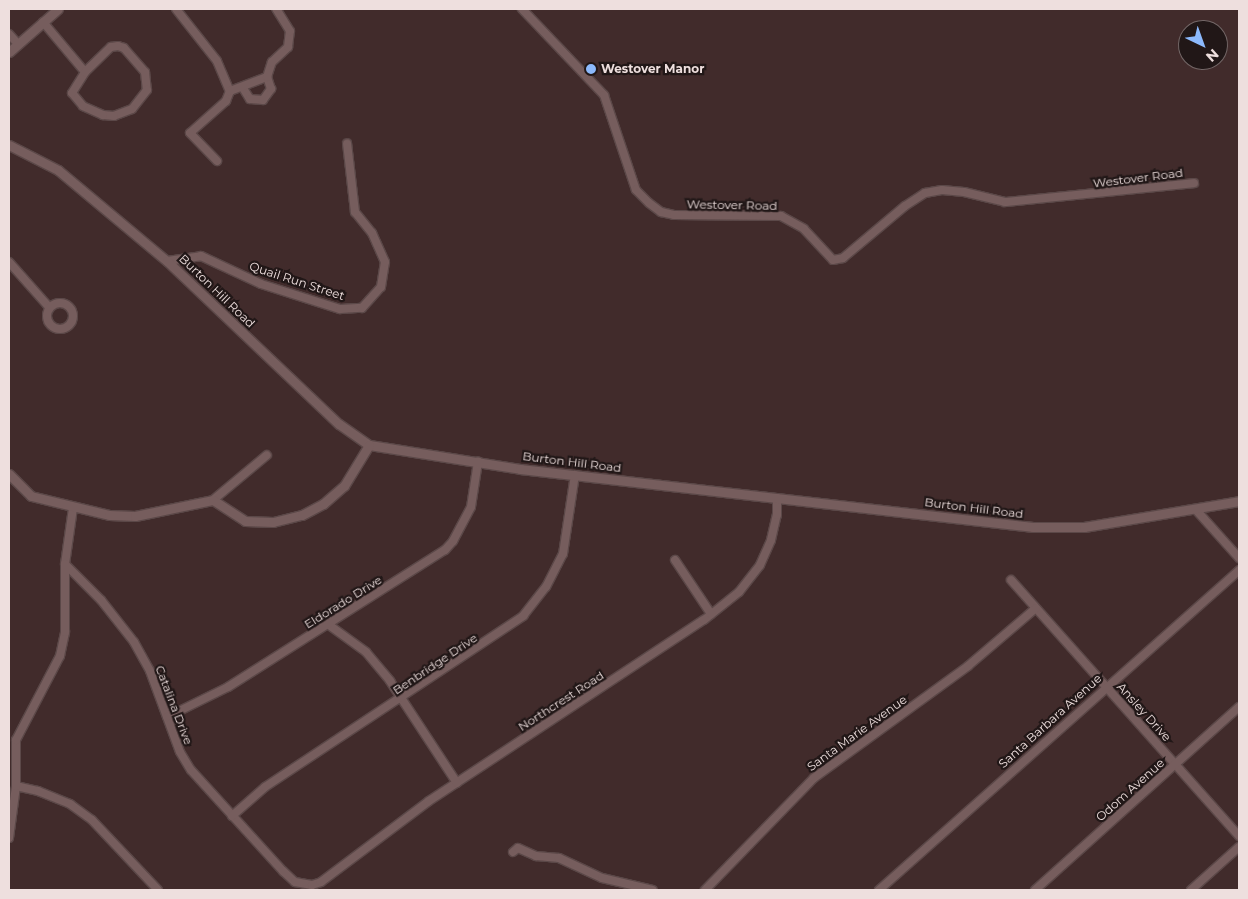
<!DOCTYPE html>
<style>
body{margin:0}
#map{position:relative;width:1248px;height:899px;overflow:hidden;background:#412b2b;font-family:Montserrat,sans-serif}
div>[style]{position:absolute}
.roads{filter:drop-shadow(1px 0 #5b4848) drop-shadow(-1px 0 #5b4848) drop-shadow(0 1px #5b4848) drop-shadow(0 -1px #5b4848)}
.minor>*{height:8px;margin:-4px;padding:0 4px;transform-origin:4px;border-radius:4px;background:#765d5d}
.minor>.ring{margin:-4px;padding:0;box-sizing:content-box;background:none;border:8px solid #765d5d;border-radius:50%}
.tertiary>*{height:9px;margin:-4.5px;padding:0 4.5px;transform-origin:4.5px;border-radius:4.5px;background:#765d5d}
.dots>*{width:14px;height:14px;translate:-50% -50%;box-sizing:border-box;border:2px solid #211717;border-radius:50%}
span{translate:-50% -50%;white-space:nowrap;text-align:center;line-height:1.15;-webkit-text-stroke:4.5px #211717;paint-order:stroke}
.poi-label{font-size:12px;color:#eedfde;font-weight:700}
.left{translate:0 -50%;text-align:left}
.street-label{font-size:12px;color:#eedfde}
.frame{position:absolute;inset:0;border:10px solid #eedfde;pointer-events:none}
.north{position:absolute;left:1178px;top:20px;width:50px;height:50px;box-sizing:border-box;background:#211717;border:1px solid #736767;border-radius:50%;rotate:138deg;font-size:14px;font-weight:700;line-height:20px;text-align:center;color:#eedfde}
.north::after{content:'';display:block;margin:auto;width:18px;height:22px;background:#8cb9fc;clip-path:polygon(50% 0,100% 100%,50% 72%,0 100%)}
</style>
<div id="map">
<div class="roads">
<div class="minor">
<div style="left:176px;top:9px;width:66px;rotate:51.7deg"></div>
<div style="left:217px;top:61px;width:33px;rotate:67deg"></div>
<div style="left:230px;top:91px;width:11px;rotate:112deg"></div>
<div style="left:226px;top:101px;width:48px;rotate:138.4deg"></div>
<div style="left:190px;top:133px;width:39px;rotate:46deg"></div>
<div style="left:522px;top:9px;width:119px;rotate:46.4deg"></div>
<div style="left:604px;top:95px;width:100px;rotate:71.4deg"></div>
<div style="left:636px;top:190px;width:18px;rotate:45deg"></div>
<div style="left:649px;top:203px;width:15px;rotate:37deg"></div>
<div style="left:661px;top:212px;width:13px;rotate:13deg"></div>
<div style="left:674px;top:215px;width:107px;rotate:0.5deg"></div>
<div style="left:781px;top:216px;width:26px;rotate:29deg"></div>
<div style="left:804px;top:229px;width:42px;rotate:46.9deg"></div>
<div style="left:833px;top:260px;width:10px;rotate:-11deg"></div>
<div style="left:843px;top:258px;width:81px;rotate:-40deg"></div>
<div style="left:905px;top:206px;width:24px;rotate:-33deg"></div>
<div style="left:925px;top:193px;width:17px;rotate:-10deg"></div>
<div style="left:942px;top:190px;width:22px;rotate:5deg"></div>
<div style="left:964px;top:192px;width:42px;rotate:13.7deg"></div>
<div style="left:1005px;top:202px;width:190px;rotate:-5.7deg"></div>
<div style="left:43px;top:22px;width:65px;rotate:50deg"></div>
<div style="left:9px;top:34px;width:13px;rotate:48deg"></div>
<div style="left:118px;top:46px;width:6px;rotate:18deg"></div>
<div style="left:124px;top:48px;width:32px;rotate:49deg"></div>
<div style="left:145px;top:72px;width:18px;rotate:84deg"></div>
<div style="left:147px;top:90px;width:24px;rotate:128deg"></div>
<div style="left:132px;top:109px;width:19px;rotate:159deg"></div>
<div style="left:114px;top:116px;width:11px;rotate:-175deg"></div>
<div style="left:103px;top:115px;width:22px;rotate:-156deg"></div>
<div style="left:83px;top:106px;width:17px;rotate:-130deg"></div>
<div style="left:72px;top:93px;width:25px;rotate:-58deg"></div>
<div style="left:85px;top:72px;width:36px;rotate:-44deg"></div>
<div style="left:111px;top:47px;width:7px;rotate:-8deg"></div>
<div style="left:243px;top:88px;width:13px;rotate:58deg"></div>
<div style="left:250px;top:99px;width:13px;rotate:4deg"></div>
<div style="left:263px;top:100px;width:14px;rotate:-54deg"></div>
<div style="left:271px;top:89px;width:13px;rotate:-108deg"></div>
<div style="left:230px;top:91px;width:40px;rotate:-21deg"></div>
<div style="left:267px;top:77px;width:16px;rotate:-72deg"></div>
<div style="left:272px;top:62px;width:22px;rotate:-43deg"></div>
<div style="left:288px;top:47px;width:16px;rotate:-83deg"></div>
<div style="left:290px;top:31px;width:26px;rotate:-122deg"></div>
<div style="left:167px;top:261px;width:34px;rotate:-8deg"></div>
<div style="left:201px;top:256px;width:66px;rotate:25deg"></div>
<div style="left:261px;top:284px;width:83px;rotate:17.6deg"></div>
<div style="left:340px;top:309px;width:22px;rotate:-3deg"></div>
<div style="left:362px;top:308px;width:28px;rotate:-48deg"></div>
<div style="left:381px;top:287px;width:25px;rotate:-81deg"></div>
<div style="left:385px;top:262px;width:32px;rotate:-114deg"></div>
<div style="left:372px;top:233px;width:27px;rotate:-129deg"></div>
<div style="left:355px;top:212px;width:69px;rotate:-96.6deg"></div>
<div style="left:9px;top:262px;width:60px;rotate:48.4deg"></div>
<div class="ring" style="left:47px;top:303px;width:18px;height:18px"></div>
<div style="left:213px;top:500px;width:70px;rotate:-39.8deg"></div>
<div style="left:73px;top:508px;width:57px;rotate:98.1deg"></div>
<div style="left:65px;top:564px;width:51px;rotate:45deg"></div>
<div style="left:101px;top:600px;width:53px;rotate:51.8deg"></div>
<div style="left:134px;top:642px;width:33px;rotate:61deg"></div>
<div style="left:150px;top:671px;width:86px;rotate:69.7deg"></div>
<div style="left:180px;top:752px;width:21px;rotate:59deg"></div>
<div style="left:191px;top:770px;width:137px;rotate:47.7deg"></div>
<div style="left:283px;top:871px;width:16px;rotate:43deg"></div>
<div style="left:295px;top:882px;width:17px;rotate:10deg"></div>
<div style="left:312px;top:885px;width:9px;rotate:-18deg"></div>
<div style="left:321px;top:882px;width:135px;rotate:-36.9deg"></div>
<div style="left:429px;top:801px;width:329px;rotate:-33.4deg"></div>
<div style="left:704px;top:620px;width:45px;rotate:-38.7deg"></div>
<div style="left:739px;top:592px;width:34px;rotate:-52deg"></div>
<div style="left:760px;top:565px;width:27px;rotate:-66deg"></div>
<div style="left:771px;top:540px;width:26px;rotate:-77deg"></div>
<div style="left:777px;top:515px;width:17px;rotate:-90deg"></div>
<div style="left:1197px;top:511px;width:63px;rotate:48.2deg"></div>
<div style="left:675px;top:560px;width:65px;rotate:56.3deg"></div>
<div style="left:1011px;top:580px;width:343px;rotate:48.3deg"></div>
<div style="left:329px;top:625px;width:46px;rotate:36.1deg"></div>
<div style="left:366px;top:652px;width:38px;rotate:50deg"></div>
<div style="left:390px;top:681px;width:122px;rotate:56.7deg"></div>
<div style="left:167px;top:717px;width:68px;rotate:-26.2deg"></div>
<div style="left:228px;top:687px;width:257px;rotate:-32.3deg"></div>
<div style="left:445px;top:550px;width:12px;rotate:-48deg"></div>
<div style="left:453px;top:541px;width:38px;rotate:-62deg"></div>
<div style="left:471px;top:507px;width:46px;rotate:-81.2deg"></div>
<div style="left:16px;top:786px;width:23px;rotate:13deg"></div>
<div style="left:38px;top:791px;width:35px;rotate:22deg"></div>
<div style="left:70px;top:804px;width:27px;rotate:36deg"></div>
<div style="left:92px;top:820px;width:96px;rotate:46.7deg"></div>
<div style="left:232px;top:816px;width:44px;rotate:-41.3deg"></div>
<div style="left:265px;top:787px;width:310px;rotate:-33.5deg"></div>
<div style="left:523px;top:616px;width:37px;rotate:-52deg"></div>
<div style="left:546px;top:587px;width:37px;rotate:-63deg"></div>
<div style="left:563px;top:554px;width:80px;rotate:-81.4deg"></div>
<div style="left:9px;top:838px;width:52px;rotate:-82.3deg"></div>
<div style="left:16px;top:786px;width:46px;rotate:-90deg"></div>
<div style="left:16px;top:740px;width:95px;rotate:-62.4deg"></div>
<div style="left:60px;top:656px;width:25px;rotate:-78deg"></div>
<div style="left:65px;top:632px;width:68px;rotate:-90deg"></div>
<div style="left:513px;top:852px;width:6px;rotate:-39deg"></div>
<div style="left:518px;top:848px;width:20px;rotate:24deg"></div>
<div style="left:536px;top:856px;width:23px;rotate:5deg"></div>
<div style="left:559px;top:858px;width:47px;rotate:24.9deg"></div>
<div style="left:602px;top:878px;width:52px;rotate:13.2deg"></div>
<div style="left:705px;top:890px;width:156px;rotate:-45.8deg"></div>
<div style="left:814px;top:778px;width:190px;rotate:-36deg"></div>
<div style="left:968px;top:666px;width:89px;rotate:-40.5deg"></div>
<div style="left:879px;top:890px;width:482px;rotate:-41.6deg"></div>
<div style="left:1035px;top:890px;width:274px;rotate:-41.9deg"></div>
<div style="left:1191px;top:890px;width:64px;rotate:-41.9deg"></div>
</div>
<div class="tertiary">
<div style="left:9px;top:52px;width:65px;rotate:-41.3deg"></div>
<div style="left:9px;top:145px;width:55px;rotate:27deg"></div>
<div style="left:58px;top:170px;width:142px;rotate:39.9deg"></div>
<div style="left:167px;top:261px;width:237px;rotate:43.5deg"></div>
<div style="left:339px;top:424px;width:37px;rotate:35deg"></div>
<div style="left:369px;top:445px;width:153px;rotate:9deg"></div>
<div style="left:520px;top:469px;width:516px;rotate:6.45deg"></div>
<div style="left:1033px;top:527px;width:51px"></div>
<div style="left:1084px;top:527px;width:157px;rotate:-9.5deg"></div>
<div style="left:9px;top:474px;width:31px;rotate:45deg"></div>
<div style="left:31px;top:496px;width:80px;rotate:13.7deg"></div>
<div style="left:109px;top:515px;width:26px;rotate:2deg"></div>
<div style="left:135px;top:516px;width:80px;rotate:-11.6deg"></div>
<div style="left:213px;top:500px;width:38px;rotate:33deg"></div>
<div style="left:245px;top:521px;width:28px;rotate:2deg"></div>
<div style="left:273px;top:522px;width:30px;rotate:-14deg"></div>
<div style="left:302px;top:515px;width:24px;rotate:-28deg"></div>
<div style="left:323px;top:504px;width:28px;rotate:-41deg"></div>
<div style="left:344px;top:486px;width:48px;rotate:-58.6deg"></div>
</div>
</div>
<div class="dots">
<div style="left:591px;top:69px;background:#8cb9fc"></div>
</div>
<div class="poi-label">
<span class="left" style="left:601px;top:69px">Westover Manor</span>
</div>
<div class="street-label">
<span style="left:1138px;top:178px;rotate:-7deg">Westover Road</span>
<span style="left:732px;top:205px;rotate:1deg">Westover Road</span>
<span style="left:297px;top:281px;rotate:18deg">Quail Run Street</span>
<span style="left:217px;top:291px;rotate:44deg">Burton Hill Road</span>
<span style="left:572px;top:462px;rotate:7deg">Burton Hill Road</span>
<span style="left:974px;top:508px;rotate:7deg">Burton Hill Road</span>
<span style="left:343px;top:602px;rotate:-32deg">Eldorado Drive</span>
<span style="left:435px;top:664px;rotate:-34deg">Benbridge Drive</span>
<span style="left:561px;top:701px;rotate:-33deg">Northcrest Road</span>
<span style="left:174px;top:705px;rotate:69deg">Catalina Drive</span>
<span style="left:1144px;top:712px;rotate:48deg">Ansley Drive</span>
<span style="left:1050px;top:721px;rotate:-42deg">Santa Barbara Avenue</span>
<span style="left:857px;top:733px;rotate:-36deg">Santa Marie Avenue</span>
<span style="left:1130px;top:790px;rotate:-42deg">Odom Avenue</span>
</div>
<div class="frame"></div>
<div class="north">N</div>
</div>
